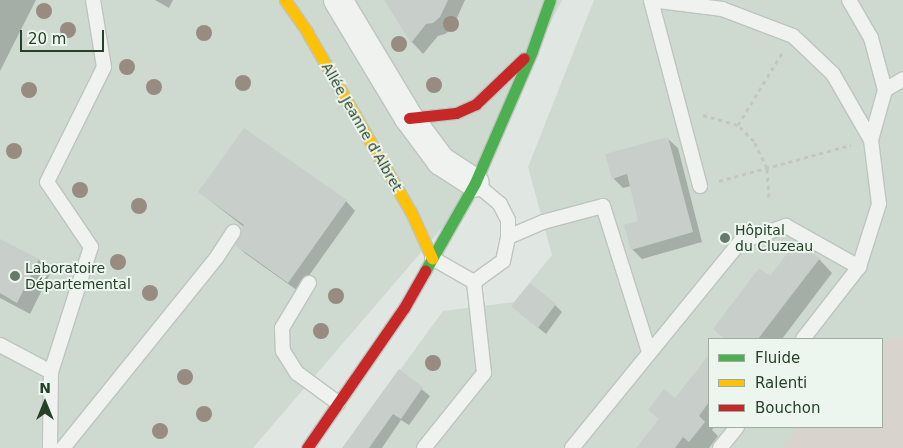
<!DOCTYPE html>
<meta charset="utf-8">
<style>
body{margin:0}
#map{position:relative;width:903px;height:448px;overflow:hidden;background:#e0e6e1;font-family:"DejaVu Sans",sans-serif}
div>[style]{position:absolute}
.built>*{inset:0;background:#cedad0}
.green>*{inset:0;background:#d9d3ce}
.shadow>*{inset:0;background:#0003}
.building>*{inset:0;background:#c8cec9}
.path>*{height:3px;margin-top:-1.5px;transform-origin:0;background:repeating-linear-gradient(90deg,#c1c7c1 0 4px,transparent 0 8px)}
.roads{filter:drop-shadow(1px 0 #bec4bf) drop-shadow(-1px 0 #bec4bf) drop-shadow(0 1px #bec4bf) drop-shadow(0 -1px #bec4bf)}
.lane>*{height:14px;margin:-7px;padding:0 7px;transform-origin:7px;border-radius:7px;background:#f0f2f0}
.street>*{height:28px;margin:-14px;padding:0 14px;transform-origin:14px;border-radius:14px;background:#f0f2f0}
.fast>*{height:11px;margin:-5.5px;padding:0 5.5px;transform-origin:5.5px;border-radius:5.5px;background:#4caf50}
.slow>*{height:11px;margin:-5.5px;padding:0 5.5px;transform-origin:5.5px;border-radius:5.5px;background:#ffc107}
.jam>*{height:11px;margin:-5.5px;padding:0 5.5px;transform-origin:5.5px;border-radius:5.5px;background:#c62828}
.trees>*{width:16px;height:16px;margin:-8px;border-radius:50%;background:#988b81}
.dots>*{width:14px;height:14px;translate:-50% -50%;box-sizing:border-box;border:2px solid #edf6ee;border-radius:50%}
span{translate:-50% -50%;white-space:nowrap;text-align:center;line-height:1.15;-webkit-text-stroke:4px #edf6ee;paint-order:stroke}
.street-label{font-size:14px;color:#26402a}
.poi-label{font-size:14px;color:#26402a}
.left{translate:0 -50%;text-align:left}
.legend{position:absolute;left:708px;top:338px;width:175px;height:90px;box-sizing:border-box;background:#edf6ee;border:1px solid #9dada0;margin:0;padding:6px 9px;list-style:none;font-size:15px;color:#26402a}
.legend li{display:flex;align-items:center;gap:10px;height:25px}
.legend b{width:25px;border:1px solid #9dada0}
.north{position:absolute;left:20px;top:378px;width:50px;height:50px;-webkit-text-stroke:4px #edf6ee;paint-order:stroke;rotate:0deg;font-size:14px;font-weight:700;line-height:20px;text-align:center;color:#26402a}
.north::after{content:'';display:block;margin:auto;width:18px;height:22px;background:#26402a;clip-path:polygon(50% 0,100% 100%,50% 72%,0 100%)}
.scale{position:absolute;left:20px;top:30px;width:84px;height:22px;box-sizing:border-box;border:2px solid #26402a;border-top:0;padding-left:6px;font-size:15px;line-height:18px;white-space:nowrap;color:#26402a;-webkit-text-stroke:4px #edf6ee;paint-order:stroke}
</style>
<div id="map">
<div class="built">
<div style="clip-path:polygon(0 0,562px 0,454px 214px,253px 448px,0 448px)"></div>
<div style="clip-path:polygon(evenodd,594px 0,903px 0,903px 448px,343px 448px,443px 311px,514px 302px,552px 255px,528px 167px,594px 0,709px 339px,882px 339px,882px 427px,709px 427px,709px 339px)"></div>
</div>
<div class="green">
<div style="clip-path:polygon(903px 337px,903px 448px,782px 448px,798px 427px,882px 427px,882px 341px)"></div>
</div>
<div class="shadow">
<div style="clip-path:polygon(0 0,36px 0,0 71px)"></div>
<div style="clip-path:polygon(155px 0,173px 0,169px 8px)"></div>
<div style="clip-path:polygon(386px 0,465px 0,452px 29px,445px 34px,438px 36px,423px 54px,412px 42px)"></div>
<div style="clip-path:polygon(667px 138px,678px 148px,702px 242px,642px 259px,632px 249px,640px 222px,631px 186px,623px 188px,613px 178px)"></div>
<div style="clip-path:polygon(199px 192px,346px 201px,355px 211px,298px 291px,246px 254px,236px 245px,244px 227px)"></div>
<div style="clip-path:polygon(0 240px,39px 260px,51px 272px,30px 314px,0 298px)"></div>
<div style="clip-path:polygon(819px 259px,832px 273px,782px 339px,723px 339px,770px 278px)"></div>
<div style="clip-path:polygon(555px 305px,562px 312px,546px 334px,520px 313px)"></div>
<div style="clip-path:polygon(709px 357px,709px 427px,714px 427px,712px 430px,718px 436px,709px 448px,638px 448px)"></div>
<div style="clip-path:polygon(399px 371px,430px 396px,409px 425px,401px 420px,382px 448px,344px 448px)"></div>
</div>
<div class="building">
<div style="clip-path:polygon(384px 0,448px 0,440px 17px,433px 23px,426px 24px,411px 43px)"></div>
<div style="clip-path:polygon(244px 128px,347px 200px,288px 283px,235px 245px,244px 225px,198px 192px)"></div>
<div style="clip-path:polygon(668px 137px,693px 232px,631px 250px,624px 225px,638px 221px,627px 174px,612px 179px,605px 154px)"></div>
<div style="clip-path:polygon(0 239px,39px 259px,17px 303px,0 293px)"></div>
<div style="clip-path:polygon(796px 242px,820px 258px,758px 339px,725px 339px,713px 329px,759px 268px,770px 276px)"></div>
<div style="clip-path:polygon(530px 283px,556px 304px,538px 328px,511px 306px)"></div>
<div style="clip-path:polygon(709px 355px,709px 402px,699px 416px,705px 422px,689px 442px,683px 437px,675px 448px,636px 448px,659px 419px,648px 410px,664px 389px,675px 398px)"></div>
<div style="clip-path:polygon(399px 369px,423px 387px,401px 419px,393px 414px,369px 448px,342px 448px)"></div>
</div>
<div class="path">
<div style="left:703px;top:115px;width:36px;rotate:16deg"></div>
<div style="left:719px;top:181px;width:137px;rotate:-15.3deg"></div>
<div style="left:769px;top:197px;width:29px;rotate:-94deg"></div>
<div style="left:767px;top:168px;width:30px;rotate:-116deg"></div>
<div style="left:754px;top:141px;width:23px;rotate:-135deg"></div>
<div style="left:738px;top:125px;width:84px;rotate:-58.6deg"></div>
</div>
<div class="roads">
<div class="lane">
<div style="left:849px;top:0;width:44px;rotate:59.9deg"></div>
<div style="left:871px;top:38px;width:54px;rotate:74.9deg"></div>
<div style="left:885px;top:90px;width:52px;rotate:105.6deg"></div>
<div style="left:885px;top:90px;width:21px;rotate:-31deg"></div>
<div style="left:700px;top:186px;width:192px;rotate:-104.8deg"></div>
<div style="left:651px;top:0;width:72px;rotate:7.2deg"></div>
<div style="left:722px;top:9px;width:76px;rotate:20.8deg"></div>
<div style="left:793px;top:36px;width:55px;rotate:43.5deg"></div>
<div style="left:833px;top:74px;width:76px;rotate:60.1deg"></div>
<div style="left:871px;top:140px;width:64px;rotate:82.9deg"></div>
<div style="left:879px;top:204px;width:66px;rotate:107.6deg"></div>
<div style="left:859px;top:267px;width:91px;rotate:127.9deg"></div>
<div style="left:508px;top:237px;width:38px;rotate:-23deg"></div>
<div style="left:543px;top:222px;width:62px;rotate:-14.9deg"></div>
<div style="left:603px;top:206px;width:153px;rotate:72.5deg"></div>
<div style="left:432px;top:258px;width:48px;rotate:29.7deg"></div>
<div style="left:474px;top:282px;width:36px;rotate:-36deg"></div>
<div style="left:503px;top:261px;width:25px;rotate:-78deg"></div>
<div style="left:508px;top:237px;width:17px;rotate:-90deg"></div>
<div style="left:508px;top:220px;width:18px;rotate:-117deg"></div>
<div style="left:500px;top:204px;width:33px;rotate:-140deg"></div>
<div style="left:309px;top:283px;width:52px;rotate:121deg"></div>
<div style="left:282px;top:328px;width:23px;rotate:88deg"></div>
<div style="left:283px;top:351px;width:26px;rotate:58deg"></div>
<div style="left:297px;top:373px;width:51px;rotate:36.2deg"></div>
<div style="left:0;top:345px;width:58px;rotate:27.9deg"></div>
<div style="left:51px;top:372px;width:76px;rotate:90.8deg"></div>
<div style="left:51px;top:372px;width:131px;rotate:-72.3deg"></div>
<div style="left:91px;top:247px;width:78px;rotate:-124.1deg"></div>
<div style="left:47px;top:182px;width:128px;rotate:-63.6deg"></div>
<div style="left:104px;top:67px;width:68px;rotate:-99.3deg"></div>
<div style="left:63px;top:448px;width:245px;rotate:-51.1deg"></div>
<div style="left:217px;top:257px;width:30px;rotate:-57deg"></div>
<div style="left:424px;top:448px;width:96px;rotate:-51.3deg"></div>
<div style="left:484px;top:373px;width:92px;rotate:-96.3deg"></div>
<div style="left:572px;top:448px;width:266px;rotate:-50.8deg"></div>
<div style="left:740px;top:242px;width:49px;rotate:-19.2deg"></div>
<div style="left:786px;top:226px;width:84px;rotate:29.3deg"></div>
<div style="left:720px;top:448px;width:27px;rotate:-51deg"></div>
</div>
<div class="street">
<div style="left:338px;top:0;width:138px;rotate:59deg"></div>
<div style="left:409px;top:118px;width:54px;rotate:53.3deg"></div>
<div style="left:441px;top:161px;width:40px;rotate:32.9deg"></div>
</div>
<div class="fast">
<div style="left:425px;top:271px;width:101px;rotate:-60.4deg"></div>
<div style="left:475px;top:183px;width:144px;rotate:-66.6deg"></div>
<div style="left:532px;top:51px;width:54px;rotate:-70.6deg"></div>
</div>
<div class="slow">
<div style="left:285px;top:0;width:39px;rotate:55deg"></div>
<div style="left:307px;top:32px;width:208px;rotate:60deg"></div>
<div style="left:411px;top:212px;width:51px;rotate:65.5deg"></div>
</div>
<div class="jam">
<div style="left:409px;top:118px;width:47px;rotate:-6.1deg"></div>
<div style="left:456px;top:113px;width:22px;rotate:-24deg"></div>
<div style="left:476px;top:104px;width:66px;rotate:-43.8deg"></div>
<div style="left:307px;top:448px;width:170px;rotate:-55.3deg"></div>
<div style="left:404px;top:308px;width:43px;rotate:-60.4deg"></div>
</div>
</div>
<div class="trees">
<div style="left:44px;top:11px"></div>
<div style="left:451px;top:24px"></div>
<div style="left:68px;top:30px"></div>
<div style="left:204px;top:33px"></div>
<div style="left:399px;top:44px"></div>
<div style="left:127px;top:67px"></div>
<div style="left:243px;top:83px"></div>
<div style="left:434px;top:85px"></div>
<div style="left:154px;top:87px"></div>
<div style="left:29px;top:90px"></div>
<div style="left:14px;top:151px"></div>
<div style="left:80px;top:190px"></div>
<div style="left:139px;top:206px"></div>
<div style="left:118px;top:262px"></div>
<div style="left:150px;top:293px"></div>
<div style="left:336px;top:296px"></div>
<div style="left:321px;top:331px"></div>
<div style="left:433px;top:363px"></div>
<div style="left:185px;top:377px"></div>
<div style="left:204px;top:414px"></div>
<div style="left:160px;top:431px"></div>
</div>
<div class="dots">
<div style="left:725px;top:238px;background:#677a6a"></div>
<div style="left:15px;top:276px;background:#677a6a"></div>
</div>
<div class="street-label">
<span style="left:362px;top:127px;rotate:60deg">Allée Jeanne d'Albret</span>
</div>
<div class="poi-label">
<span class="left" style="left:735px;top:238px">Hôpital<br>du Cluzeau</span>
<span class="left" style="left:25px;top:276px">Laboratoire<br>Départemental</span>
</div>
<ul class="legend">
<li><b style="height:6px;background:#4caf50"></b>Fluide</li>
<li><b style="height:6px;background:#ffc107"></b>Ralenti</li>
<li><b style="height:6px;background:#c62828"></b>Bouchon</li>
</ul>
<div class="north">N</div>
<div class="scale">20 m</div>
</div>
